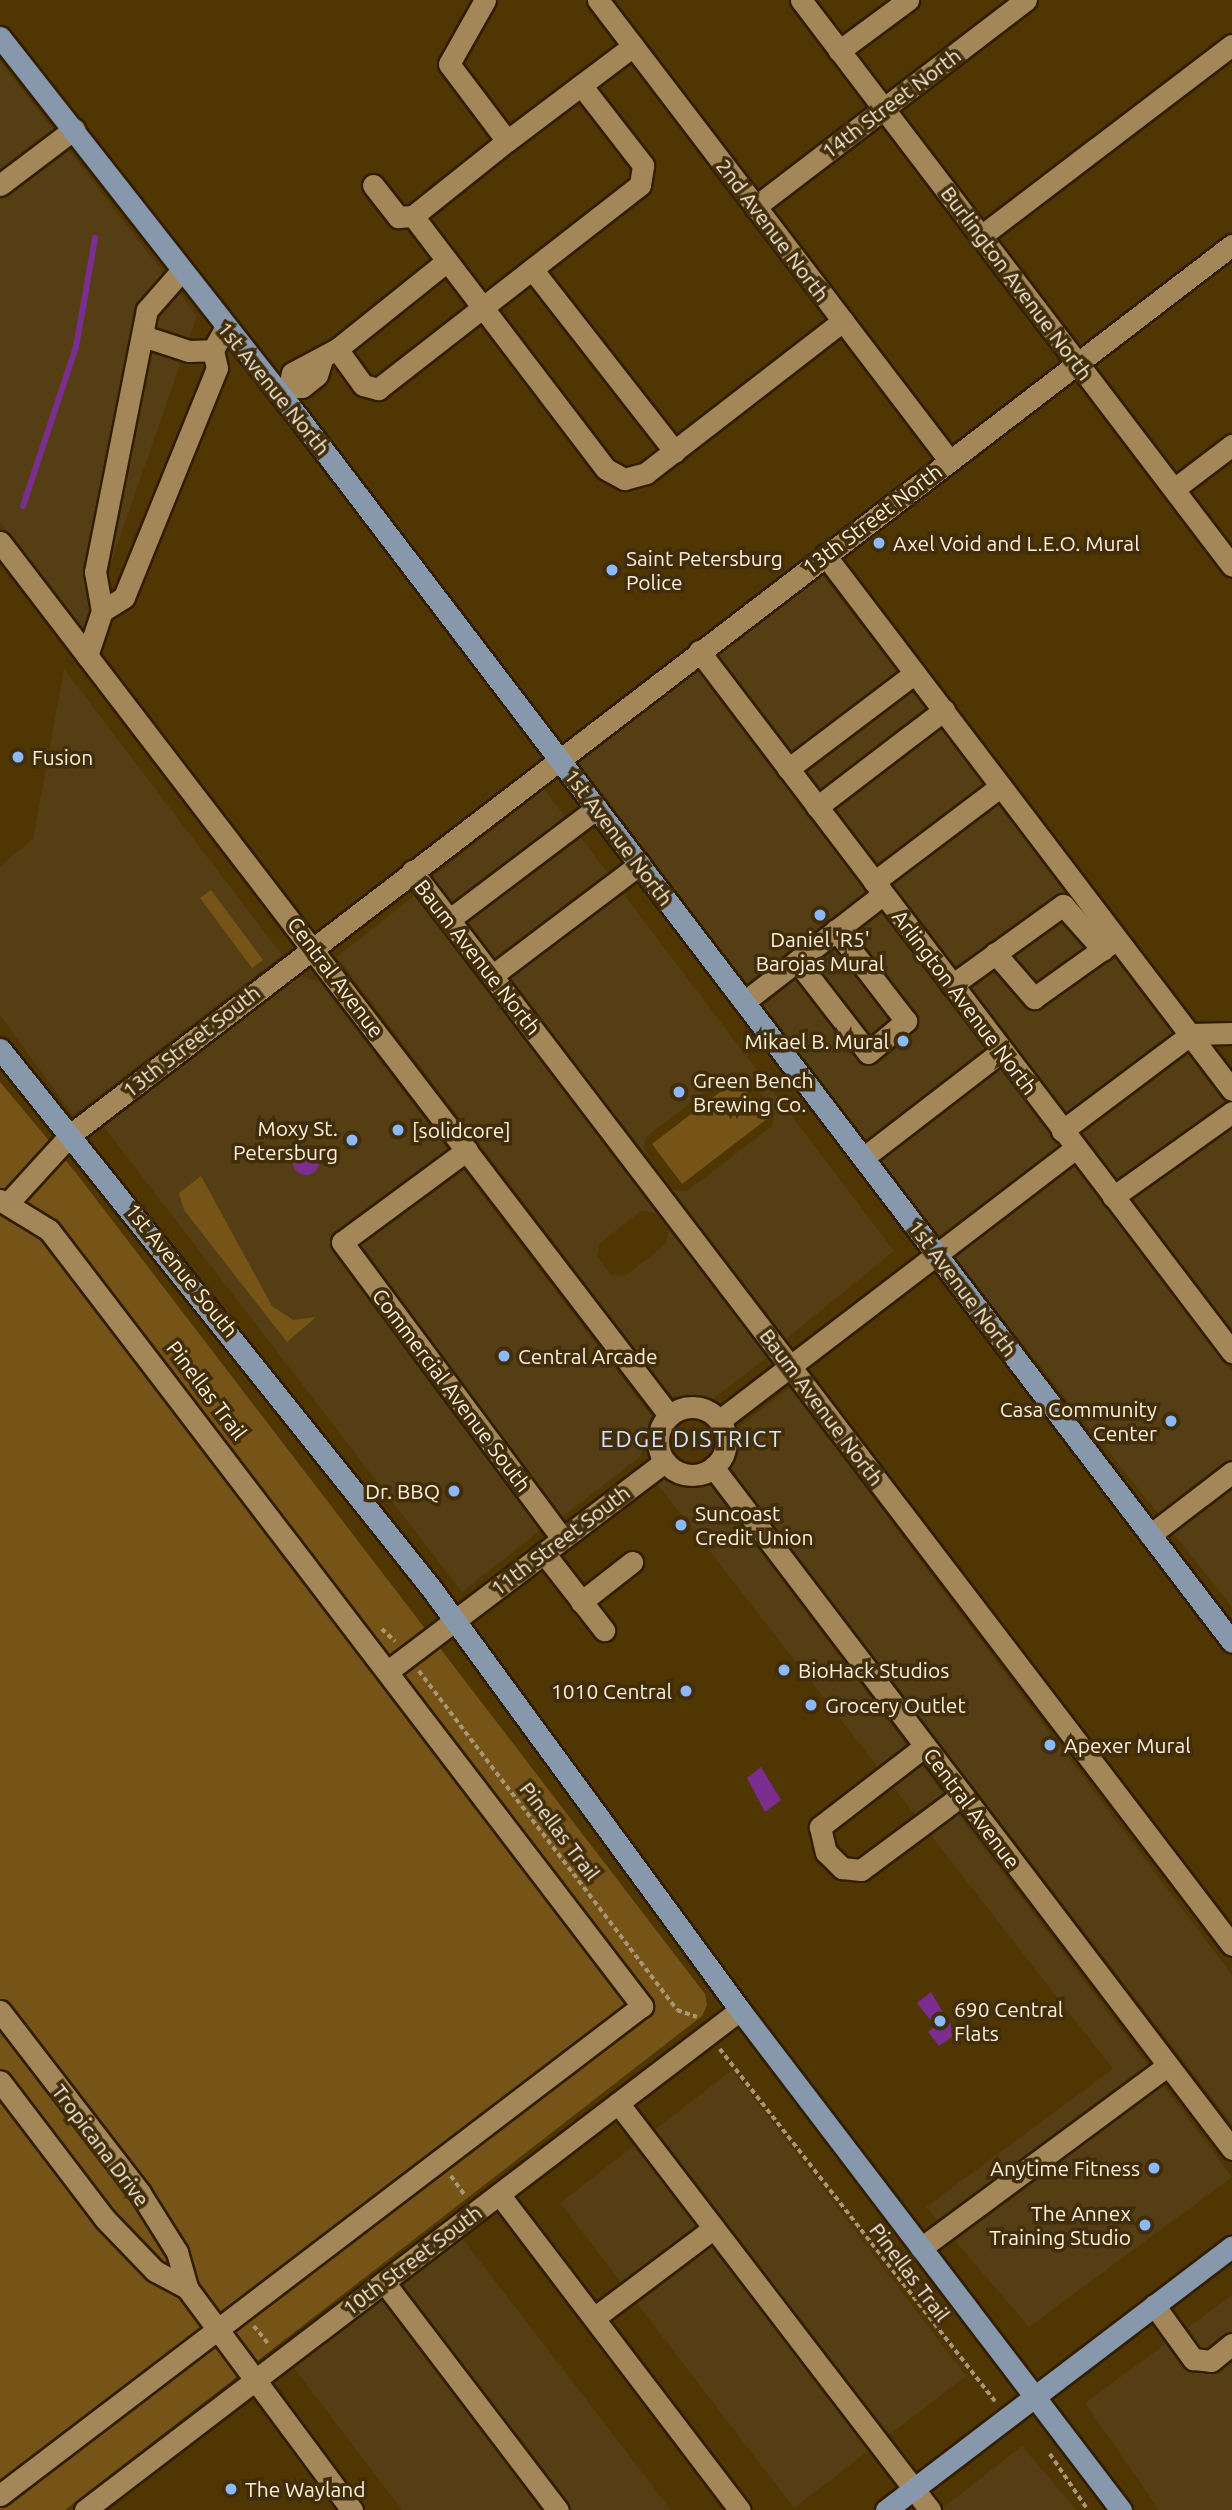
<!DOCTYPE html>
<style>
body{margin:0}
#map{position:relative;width:1232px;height:2510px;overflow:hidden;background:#503603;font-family:Ubuntu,sans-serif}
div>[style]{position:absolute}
.built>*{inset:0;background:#553e14}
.green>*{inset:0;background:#765417}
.water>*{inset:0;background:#7b2e90}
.round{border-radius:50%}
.stream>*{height:6px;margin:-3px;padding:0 3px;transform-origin:3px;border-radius:3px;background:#7b2e90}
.path>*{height:3.5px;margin-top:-1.75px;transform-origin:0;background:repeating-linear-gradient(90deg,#a99673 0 5px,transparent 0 8.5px)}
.roads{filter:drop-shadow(2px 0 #311e00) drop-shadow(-2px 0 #311e00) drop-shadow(0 2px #311e00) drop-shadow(0 -2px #311e00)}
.minor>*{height:21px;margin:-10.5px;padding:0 10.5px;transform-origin:10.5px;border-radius:10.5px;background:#a48759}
.minor>.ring{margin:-10.5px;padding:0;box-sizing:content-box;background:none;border:21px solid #a48759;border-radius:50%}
.major>*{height:21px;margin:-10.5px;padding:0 10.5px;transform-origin:10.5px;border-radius:10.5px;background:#8797ac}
.dots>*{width:19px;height:19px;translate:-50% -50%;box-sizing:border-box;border:4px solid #412d09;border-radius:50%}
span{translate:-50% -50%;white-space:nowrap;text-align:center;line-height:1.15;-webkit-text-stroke:7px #412d09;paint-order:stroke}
.street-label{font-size:21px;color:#fdf0dd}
.poi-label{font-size:21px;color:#fdf0dd}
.left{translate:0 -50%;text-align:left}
.right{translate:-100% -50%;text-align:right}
.neighbourhood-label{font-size:23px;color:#d4e5ff;letter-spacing:2px}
</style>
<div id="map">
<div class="built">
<div style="clip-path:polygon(0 61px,54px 131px,0 171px)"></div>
<div style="clip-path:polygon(67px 148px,197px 316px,86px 635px,0 522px,0 199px)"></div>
<div style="clip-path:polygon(820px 573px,1232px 1095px,1232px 1332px,715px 652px)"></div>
<div style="clip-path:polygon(696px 667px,1060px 1147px,940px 1238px,575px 759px)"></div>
<div style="clip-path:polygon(64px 669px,282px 955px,73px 1115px,0 1015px,0 866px,33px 839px)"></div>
<div style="clip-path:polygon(evenodd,544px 789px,894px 1251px,786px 1339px,432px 878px,544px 789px,731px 1072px,745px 1073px,775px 1113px,772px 1126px,687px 1191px,673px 1190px,643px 1151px,646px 1137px,731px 1072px)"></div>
<div style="clip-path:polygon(evenodd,415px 895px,769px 1356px,713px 1399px,671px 1396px,337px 957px,415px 895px,641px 1211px,655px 1213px,669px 1231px,666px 1244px,625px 1276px,611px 1275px,597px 1256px,600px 1243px,641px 1211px)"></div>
<div style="clip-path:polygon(299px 976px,319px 981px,651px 1416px,641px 1456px,562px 1517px,427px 1339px,407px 1353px,541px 1530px,462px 1592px,104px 1127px)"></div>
<div style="clip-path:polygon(1073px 1164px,1232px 1372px,1232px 1607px,953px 1256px)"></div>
<div style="clip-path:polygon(790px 1387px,1232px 1975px,1232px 2124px,727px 1466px,737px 1429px)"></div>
<div style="clip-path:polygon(660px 1477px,678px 1486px,708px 1482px,1232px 2177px,1029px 2327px,926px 2207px,1113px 2069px,655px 1481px)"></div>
<div style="clip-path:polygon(732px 2070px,966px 2376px,794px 2508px,560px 2203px)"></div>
<div style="clip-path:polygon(462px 2238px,671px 2510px,402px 2510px,294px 2368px)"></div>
<div style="clip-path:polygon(1232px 2295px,1232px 2510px,1159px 2510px,1085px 2403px)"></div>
<div style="clip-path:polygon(1022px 2446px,1076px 2510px,940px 2510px)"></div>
</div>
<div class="green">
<div style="clip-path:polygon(211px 890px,263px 960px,252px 968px,200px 898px)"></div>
<div style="clip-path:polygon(737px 1079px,767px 1119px,682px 1184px,652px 1144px)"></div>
<div style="clip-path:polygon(0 1082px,76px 1173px,705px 1994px,707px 2005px,702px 2016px,65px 2510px,0 2510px)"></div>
<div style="clip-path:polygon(201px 1176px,272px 1306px,293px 1320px,316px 1317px,287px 1342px,184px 1210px,179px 1193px)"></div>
</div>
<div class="water">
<div class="round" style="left:293px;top:1149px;width:26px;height:26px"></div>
<div style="clip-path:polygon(761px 1767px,781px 1800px,765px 1812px,747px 1778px)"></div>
<div style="clip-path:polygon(931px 1992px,951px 2026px,952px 2037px,939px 2046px,928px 2032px,935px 2026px,917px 2003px)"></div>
</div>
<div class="stream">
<div style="left:23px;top:506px;width:168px;rotate:-71.6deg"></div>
<div style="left:76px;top:347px;width:111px;rotate:-80.1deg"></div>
</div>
<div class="path">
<div style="left:382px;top:1629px;width:18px;rotate:43deg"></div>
<div style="left:419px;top:1671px;width:426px;rotate:52.7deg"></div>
<div style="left:677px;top:2010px;width:21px;rotate:19deg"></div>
<div style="left:720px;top:2049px;width:447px;rotate:52deg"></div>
<div style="left:451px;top:2176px;width:24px;rotate:54deg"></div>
<div style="left:254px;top:2326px;width:22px;rotate:51deg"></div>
<div style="left:1050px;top:2454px;width:68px;rotate:55.8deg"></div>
</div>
<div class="roads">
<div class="minor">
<div style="left:485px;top:0;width:73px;rotate:119.4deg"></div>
<div style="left:449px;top:64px;width:96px;rotate:53deg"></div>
<div style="left:507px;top:141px;width:158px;rotate:-37deg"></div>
<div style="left:598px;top:0;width:579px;rotate:52.65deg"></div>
<div style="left:801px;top:0;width:711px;rotate:52.71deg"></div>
<div style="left:839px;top:51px;width:86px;rotate:-36.5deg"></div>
<div style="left:0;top:185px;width:93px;rotate:-37.1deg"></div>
<div style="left:373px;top:185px;width:41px;rotate:52deg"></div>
<div style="left:398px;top:217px;width:15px;rotate:-4deg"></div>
<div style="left:413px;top:216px;width:120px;rotate:-38.6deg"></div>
<div style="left:755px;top:207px;width:341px;rotate:-37.4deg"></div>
<div style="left:413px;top:216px;width:318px;rotate:52.7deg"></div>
<div style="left:606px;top:469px;width:21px;rotate:29deg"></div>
<div style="left:624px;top:479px;width:23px;rotate:-15deg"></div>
<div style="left:646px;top:473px;width:249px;rotate:-37.7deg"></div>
<div style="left:981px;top:236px;width:315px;rotate:-37.3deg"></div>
<div style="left:447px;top:261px;width:141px;rotate:141.3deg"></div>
<div style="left:337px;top:349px;width:44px;rotate:54.2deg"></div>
<div style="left:363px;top:385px;width:16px;rotate:15deg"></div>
<div style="left:378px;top:389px;width:332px;rotate:-37.9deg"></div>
<div style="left:640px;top:185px;width:20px;rotate:-81deg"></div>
<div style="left:643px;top:165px;width:101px;rotate:-127.8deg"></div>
<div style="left:532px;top:269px;width:232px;rotate:52deg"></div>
<div style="left:143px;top:336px;width:48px;rotate:18.1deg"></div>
<div style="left:189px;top:351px;width:24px;rotate:-2deg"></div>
<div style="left:322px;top:359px;width:17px;rotate:107deg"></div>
<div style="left:317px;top:375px;width:19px;rotate:141deg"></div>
<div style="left:302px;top:387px;width:13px;rotate:180deg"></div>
<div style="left:289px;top:387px;width:14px;rotate:-78deg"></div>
<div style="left:292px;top:373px;width:51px;rotate:-28.1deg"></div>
<div style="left:1174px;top:489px;width:73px;rotate:-37.2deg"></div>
<div style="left:0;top:542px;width:1100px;rotate:52.54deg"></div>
<div style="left:825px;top:555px;width:672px;rotate:52.74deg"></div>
<div style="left:102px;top:611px;width:26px;rotate:-32deg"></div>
<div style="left:124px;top:597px;width:247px;rotate:-67.9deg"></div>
<div style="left:217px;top:368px;width:18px;rotate:-103deg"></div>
<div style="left:213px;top:350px;width:26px;rotate:-61deg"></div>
<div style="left:699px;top:651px;width:881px;rotate:52.75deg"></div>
<div style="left:87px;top:656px;width:47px;rotate:-71.6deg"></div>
<div style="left:102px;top:611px;width:40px;rotate:-100deg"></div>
<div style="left:95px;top:572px;width:267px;rotate:-78.8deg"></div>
<div style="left:147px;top:310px;width:53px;rotate:-48.8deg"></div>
<div style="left:788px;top:769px;width:159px;rotate:-37.1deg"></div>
<div style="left:817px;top:807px;width:160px;rotate:-37.4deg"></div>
<div style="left:412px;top:871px;width:1351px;rotate:52.64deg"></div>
<div style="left:874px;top:882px;width:159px;rotate:-37.1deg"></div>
<div style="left:450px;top:919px;width:184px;rotate:-37.1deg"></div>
<div style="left:995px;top:953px;width:60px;rotate:49.1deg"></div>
<div style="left:1034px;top:998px;width:98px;rotate:-35.5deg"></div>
<div style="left:797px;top:961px;width:116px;rotate:52.3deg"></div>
<div style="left:868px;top:1053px;width:50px;rotate:-40.1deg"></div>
<div style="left:906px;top:1021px;width:115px;rotate:-127.6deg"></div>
<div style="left:493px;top:975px;width:184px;rotate:-37.1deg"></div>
<div style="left:952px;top:985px;width:137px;rotate:-35.8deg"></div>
<div style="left:1063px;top:905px;width:60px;rotate:48.4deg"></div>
<div style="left:744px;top:1002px;width:176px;rotate:-37.8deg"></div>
<div style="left:1062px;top:1131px;width:161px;rotate:-36.9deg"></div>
<div style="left:1191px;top:1034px;width:41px;rotate:-1.4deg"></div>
<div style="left:467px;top:1150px;width:155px;rotate:143.6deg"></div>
<div style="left:342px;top:1242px;width:369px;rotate:53.4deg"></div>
<div style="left:863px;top:1158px;width:175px;rotate:-37.6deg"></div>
<div style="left:1113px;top:1197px;width:146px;rotate:-35.5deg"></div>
<div style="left:0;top:1200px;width:57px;rotate:31.5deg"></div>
<div style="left:49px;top:1230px;width:977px;rotate:52.61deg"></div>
<div style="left:642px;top:2006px;width:807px;rotate:142.7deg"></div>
<div style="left:8px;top:1203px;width:92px;rotate:-47.6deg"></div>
<div style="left:70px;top:1135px;width:1464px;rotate:-37.45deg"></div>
<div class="ring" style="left:658px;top:1407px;width:47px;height:47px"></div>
<div style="left:720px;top:1420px;width:448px;rotate:-37.4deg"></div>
<div style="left:713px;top:1467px;width:857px;rotate:52.73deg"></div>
<div style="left:1150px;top:1535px;width:103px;rotate:-37.5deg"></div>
<div style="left:544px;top:1553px;width:98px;rotate:52.1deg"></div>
<div style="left:581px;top:1602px;width:65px;rotate:-38.1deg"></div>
<div style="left:388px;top:1671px;width:346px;rotate:-37.1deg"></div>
<div style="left:925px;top:1746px;width:133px;rotate:142.4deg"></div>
<div style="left:820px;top:1827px;width:26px;rotate:77deg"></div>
<div style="left:826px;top:1852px;width:23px;rotate:45deg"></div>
<div style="left:842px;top:1868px;width:19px;rotate:6deg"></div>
<div style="left:861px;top:1870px;width:126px;rotate:-36.6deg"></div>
<div style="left:0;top:2011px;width:230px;rotate:52.4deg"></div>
<div style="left:140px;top:2193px;width:70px;rotate:57.9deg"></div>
<div style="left:177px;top:2252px;width:37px;rotate:74deg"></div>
<div style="left:187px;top:2288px;width:36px;rotate:-152deg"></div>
<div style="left:155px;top:2271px;width:72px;rotate:-133.9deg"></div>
<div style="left:105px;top:2219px;width:173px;rotate:-127.3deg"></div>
<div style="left:618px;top:2103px;width:513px;rotate:52.53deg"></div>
<div style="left:499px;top:2194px;width:397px;rotate:52.7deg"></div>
<div style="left:921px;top:2248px;width:307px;rotate:-36.5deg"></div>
<div style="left:384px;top:2282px;width:287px;rotate:52.7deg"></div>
<div style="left:187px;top:2288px;width:277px;rotate:53.4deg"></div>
<div style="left:1154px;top:2305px;width:67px;rotate:54.2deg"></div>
<div style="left:1193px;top:2359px;width:18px;rotate:6deg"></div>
<div style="left:1211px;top:2361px;width:27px;rotate:-39deg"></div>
<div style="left:594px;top:2318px;width:150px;rotate:-36.9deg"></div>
<div style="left:85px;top:2510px;width:824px;rotate:-37.36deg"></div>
</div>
<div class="major">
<div style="left:0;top:37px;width:468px;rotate:51.9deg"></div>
<div style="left:289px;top:405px;width:1555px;rotate:52.68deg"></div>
<div style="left:0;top:1049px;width:690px;rotate:51.35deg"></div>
<div style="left:431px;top:1588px;width:523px;rotate:53.79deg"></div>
<div style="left:740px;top:2010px;width:629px;rotate:52.69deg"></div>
<div style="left:886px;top:2510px;width:435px;rotate:-37.3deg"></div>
</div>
</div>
<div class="dots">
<div style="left:879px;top:543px;background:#8cb9fc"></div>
<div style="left:612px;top:570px;background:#8cb9fc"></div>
<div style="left:18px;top:757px;background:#8cb9fc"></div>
<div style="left:820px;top:915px;background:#8cb9fc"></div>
<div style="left:903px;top:1041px;background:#8cb9fc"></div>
<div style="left:679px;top:1092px;background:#8cb9fc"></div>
<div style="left:398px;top:1130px;background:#8cb9fc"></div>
<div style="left:352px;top:1140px;background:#8cb9fc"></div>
<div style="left:504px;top:1356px;background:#8cb9fc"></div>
<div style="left:1171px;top:1421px;background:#8cb9fc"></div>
<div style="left:454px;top:1491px;background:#8cb9fc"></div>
<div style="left:681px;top:1525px;background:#8cb9fc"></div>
<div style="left:784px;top:1670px;background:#8cb9fc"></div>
<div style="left:686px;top:1691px;background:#8cb9fc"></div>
<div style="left:811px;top:1705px;background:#8cb9fc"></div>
<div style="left:1050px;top:1745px;background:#8cb9fc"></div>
<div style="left:940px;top:2021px;background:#8cb9fc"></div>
<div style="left:1154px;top:2168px;background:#8cb9fc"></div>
<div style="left:1145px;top:2225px;background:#8cb9fc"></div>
<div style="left:231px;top:2489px;background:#8cb9fc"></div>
</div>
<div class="street-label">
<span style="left:891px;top:103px;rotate:-37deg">14th Street North</span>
<span style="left:773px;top:230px;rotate:53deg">2nd Avenue North</span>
<span style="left:1017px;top:283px;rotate:53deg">Burlington Avenue North</span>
<span style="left:274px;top:388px;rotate:51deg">1st Avenue North</span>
<span style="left:872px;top:519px;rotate:-37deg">13th Street North</span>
<span style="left:619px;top:837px;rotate:53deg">1st Avenue North</span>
<span style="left:478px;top:957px;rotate:52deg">Baum Avenue North</span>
<span style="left:336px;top:977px;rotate:53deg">Central Avenue</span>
<span style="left:965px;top:1002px;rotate:53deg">Arlington Avenue North</span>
<span style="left:191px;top:1041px;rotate:-38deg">13th Street South</span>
<span style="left:182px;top:1270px;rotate:51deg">1st Avenue South</span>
<span style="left:963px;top:1288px;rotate:53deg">1st Avenue North</span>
<span style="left:207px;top:1390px;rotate:53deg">Pinellas Trail</span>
<span style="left:452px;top:1390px;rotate:53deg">Commercial Avenue South</span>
<span style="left:822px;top:1407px;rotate:53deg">Baum Avenue North</span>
<span style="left:560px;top:1540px;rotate:-37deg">11th Street South</span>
<span style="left:972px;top:1808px;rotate:53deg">Central Avenue</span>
<span style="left:560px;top:1831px;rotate:53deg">Pinellas Trail</span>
<span style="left:101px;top:2145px;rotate:53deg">Tropicana Drive</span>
<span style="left:412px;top:2260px;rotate:-37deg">10th Street South</span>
<span style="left:910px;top:2272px;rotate:53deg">Pinellas Trail</span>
</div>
<div class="poi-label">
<span class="left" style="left:893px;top:543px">Axel Void and L.E.O. Mural</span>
<span class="left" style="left:626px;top:570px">Saint Petersburg<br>Police</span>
<span class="left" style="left:32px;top:757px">Fusion</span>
<span style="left:820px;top:951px">Daniel 'R5'<br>Barojas Mural</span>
<span class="right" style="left:889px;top:1041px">Mikael B. Mural</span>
<span class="left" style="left:693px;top:1092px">Green Bench<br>Brewing Co.</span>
<span class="right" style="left:338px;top:1140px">Moxy St.<br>Petersburg</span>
<span class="left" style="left:412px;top:1130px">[solidcore]</span>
<span class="left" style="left:518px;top:1356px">Central Arcade</span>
<span class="right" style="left:1157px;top:1421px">Casa Community<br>Center</span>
<span class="right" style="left:440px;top:1491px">Dr. BBQ</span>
<span class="left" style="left:695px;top:1525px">Suncoast<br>Credit Union</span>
<span class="left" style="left:798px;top:1670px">BioHack Studios</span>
<span class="right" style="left:672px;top:1691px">1010 Central</span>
<span class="left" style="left:825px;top:1705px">Grocery Outlet</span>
<span class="left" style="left:1064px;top:1745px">Apexer Mural</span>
<span class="left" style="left:954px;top:2021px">690 Central<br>Flats</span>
<span class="right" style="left:1140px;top:2168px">Anytime Fitness</span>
<span class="right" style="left:1131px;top:2225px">The Annex<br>Training Studio</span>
<span class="left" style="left:245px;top:2489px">The Wayland</span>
</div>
<div class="neighbourhood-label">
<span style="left:692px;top:1439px">EDGE DISTRICT</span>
</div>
</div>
